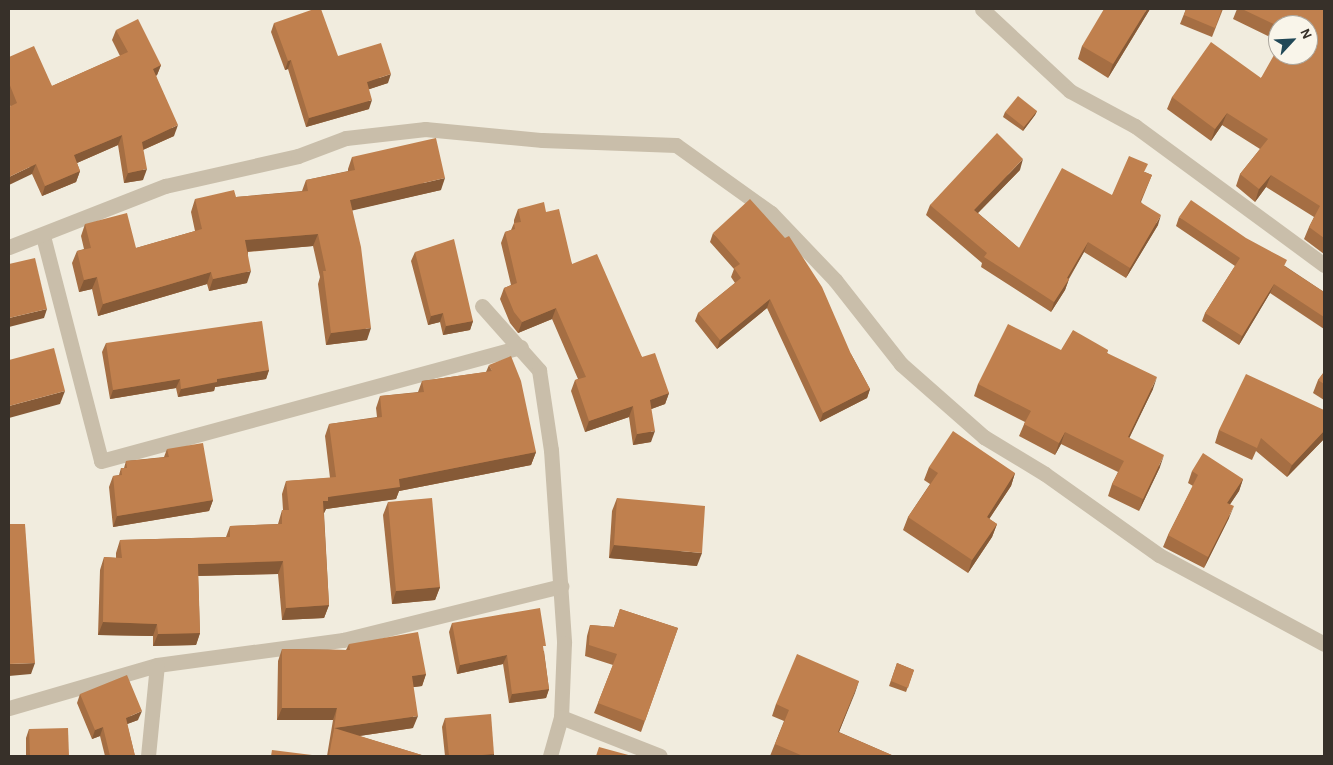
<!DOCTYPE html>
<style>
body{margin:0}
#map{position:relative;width:1333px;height:765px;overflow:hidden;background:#f1ecde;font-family:"Alegreya Sans",sans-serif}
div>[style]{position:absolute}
.minor>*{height:15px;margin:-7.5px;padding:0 7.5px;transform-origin:7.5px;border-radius:7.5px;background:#c9beaa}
.wall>*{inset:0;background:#a56e43}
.shaded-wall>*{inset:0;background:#865a37}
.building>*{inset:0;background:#c0804e}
span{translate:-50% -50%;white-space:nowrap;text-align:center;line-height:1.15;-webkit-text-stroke:4px #f9f5ea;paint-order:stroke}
.frame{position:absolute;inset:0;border:10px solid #373029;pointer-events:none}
.north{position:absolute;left:1268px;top:15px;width:50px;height:50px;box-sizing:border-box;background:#f9f5ea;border:1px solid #aba69d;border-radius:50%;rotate:65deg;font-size:14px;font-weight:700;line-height:20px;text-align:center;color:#373029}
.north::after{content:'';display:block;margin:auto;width:18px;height:22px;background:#214857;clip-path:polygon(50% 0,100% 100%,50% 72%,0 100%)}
</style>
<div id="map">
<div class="minor">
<div style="left:982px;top:9px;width:120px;rotate:43deg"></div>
<div style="left:1070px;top:91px;width:74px;rotate:28.3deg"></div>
<div style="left:1135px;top:126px;width:235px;rotate:36.3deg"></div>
<div style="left:43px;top:236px;width:232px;rotate:75.5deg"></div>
<div style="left:101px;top:461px;width:435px;rotate:-15.2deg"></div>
<div style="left:9px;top:247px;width:168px;rotate:-21.4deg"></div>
<div style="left:165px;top:186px;width:136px;rotate:-12.7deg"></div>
<div style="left:298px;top:156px;width:51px;rotate:-20.6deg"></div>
<div style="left:346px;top:138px;width:80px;rotate:-6.5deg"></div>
<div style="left:425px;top:129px;width:118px;rotate:5.4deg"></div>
<div style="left:542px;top:140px;width:134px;rotate:2.1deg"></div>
<div style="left:676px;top:145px;width:117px;rotate:35.6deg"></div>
<div style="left:771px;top:213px;width:93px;rotate:46.3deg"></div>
<div style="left:835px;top:280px;width:107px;rotate:51.8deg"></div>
<div style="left:901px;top:364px;width:111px;rotate:41.3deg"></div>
<div style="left:984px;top:437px;width:71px;rotate:31.2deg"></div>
<div style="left:1045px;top:474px;width:140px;rotate:35.4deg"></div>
<div style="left:1159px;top:555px;width:187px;rotate:28.3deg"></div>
<div style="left:482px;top:306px;width:86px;rotate:48.3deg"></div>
<div style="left:539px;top:370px;width:81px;rotate:81.5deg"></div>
<div style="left:551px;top:450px;width:193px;rotate:86.1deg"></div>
<div style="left:564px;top:643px;width:74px;rotate:92.3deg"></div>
<div style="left:561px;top:717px;width:41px;rotate:105.8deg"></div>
<div style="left:9px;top:708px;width:154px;rotate:-16.2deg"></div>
<div style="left:157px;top:665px;width:188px;rotate:-7.7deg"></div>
<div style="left:343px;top:640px;width:225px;rotate:-13.9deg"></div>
<div style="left:561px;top:717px;width:106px;rotate:21.5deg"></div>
<div style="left:148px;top:756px;width:91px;rotate:-84.4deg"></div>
</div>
<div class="wall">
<div style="clip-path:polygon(1150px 9px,1108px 78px,1078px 59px,1082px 46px)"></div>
<div style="clip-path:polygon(1186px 9px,1223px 9px,1212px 37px,1180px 24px)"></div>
<div style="clip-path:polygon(1237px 9px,1324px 9px,1324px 254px,1304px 239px,1309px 227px,1314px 217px,1266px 187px,1255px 202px,1236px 186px,1240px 174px,1260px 149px,1222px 125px,1211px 141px,1167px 109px,1172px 97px,1261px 78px,1308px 25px,1278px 25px,1278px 41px,1233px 19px)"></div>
<div style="clip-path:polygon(274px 23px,338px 56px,388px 83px,369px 89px,369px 109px,306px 127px,288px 69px,285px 70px,271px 32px)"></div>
<div style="clip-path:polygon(116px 30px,161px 65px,157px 75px,156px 76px,174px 136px,143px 150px,143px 180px,124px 183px,118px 145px,77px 163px,80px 171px,76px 182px,42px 196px,32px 174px,9px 102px,9px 57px,52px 86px,120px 56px,112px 40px)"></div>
<div style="clip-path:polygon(1037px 111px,1035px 115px,1023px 131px,1003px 117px,1005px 112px)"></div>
<div style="clip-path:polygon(352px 157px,441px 190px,352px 210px,367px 340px,326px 345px,318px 284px,320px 277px,313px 246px,248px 252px,247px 283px,209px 291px,207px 284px,98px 316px,92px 289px,79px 292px,72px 263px,77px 251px,84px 249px,81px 236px,85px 224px,136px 248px,195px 231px,191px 212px,195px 199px,236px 197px,302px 191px,306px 180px,348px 171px,348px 169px)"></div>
<div style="clip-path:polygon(1020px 170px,978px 213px,1019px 248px,1112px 195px,1145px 172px,1152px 175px,1141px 202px,1158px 225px,1126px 278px,1084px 252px,1069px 279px,1065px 290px,1051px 312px,981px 267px,982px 263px,926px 215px,930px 205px)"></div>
<div style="clip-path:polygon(518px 209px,546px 212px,572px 264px,669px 393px,665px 404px,651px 409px,651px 442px,633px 445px,629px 417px,585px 432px,571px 391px,575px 380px,578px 379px,552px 319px,518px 333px,510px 323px,500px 299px,504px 288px,511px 285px,501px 243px,505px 232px,511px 230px,514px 223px,514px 220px)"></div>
<div style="clip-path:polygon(1179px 217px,1285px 266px,1324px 292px,1324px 329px,1270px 293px,1239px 345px,1202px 321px,1205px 313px,1235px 266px,1176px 226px)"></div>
<div style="clip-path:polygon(713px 233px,851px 354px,870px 389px,867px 398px,820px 422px,767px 308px,717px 349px,695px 321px,698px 313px,735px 283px,731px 277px,734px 269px,710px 242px)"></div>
<div style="clip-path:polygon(415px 252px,473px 321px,470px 330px,443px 335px,440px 322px,428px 325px,411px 261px)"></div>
<div style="clip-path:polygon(106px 343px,269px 370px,266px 379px,215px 387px,214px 391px,178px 397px,176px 388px,110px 399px,102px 352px)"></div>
<div style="clip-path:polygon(1061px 350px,1108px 350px,1107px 353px,1153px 389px,1129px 438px,1160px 467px,1139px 511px,1108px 496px,1112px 484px,1118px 472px,1061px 444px,1055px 455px,1019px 436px,1025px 422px,974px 396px,978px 384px)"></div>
<div style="clip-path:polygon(489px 365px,536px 452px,531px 465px,399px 491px,396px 499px,326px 509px,324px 513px,329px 605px,324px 618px,282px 620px,278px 574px,198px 576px,200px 633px,196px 645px,153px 646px,153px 636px,98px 635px,100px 570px,104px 557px,116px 558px,116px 553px,120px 540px,226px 537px,230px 526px,278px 524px,282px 510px,283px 510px,282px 494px,286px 481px,330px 478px,325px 436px,329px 424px,377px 417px,376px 408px,380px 396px,418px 392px,422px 381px,486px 372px)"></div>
<div style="clip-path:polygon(1324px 372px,1324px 400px,1313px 393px,1318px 380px)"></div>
<div style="clip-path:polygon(1324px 410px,1324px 439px,1287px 477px,1256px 451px,1252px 460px,1215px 443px,1219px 430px)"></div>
<div style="clip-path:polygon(167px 449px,213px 500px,209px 511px,113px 527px,109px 487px,113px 476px,119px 475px,121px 468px,124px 468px,126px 461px,164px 457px)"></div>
<div style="clip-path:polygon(929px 467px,1015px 473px,1011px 486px,989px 519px,997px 524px,992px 537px,968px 573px,903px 530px,908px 517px,930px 484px,924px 480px)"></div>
<div style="clip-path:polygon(1192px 471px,1243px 479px,1239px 491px,1230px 504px,1229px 518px,1204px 568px,1163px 547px,1168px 535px,1193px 486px,1188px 483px)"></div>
<div style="clip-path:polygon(617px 498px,697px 566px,609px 558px,612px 511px)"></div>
<div style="clip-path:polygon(388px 502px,440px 587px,435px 600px,392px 604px,383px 515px)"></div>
<div style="clip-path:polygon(620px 609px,678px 628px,641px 732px,594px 713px,613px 665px,585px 656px,587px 636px,590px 625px,614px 627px)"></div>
<div style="clip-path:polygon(452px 623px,544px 651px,549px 689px,546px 698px,509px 703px,503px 664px,457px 674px,449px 632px)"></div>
<div style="clip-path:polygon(349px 644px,426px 674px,422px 686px,413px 687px,413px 728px,359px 736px,425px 756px,327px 756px,333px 720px,277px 720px,278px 661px,282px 649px,346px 650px)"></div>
<div style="clip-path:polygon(897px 663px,914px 670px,906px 692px,889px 686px)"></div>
<div style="clip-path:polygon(859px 681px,839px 732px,894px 756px,770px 756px,784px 721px,772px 716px,776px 704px)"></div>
<div style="clip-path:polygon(80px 694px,138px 720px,127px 724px,135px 756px,105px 756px,100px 736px,92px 739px,77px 703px)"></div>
<div style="clip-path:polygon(445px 718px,494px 756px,445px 756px,442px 727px)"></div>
<div style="clip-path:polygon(29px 729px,69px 756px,26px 756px,26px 738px)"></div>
</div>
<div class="shaded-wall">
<div style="clip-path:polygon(1147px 9px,1150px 9px,1108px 78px,1113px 64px)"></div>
<div style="clip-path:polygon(291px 60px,288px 69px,285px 70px,288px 61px)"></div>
<div style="clip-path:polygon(161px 65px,157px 75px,149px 79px,153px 69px)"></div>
<div style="clip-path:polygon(391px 74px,388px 83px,364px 91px,367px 82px)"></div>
<div style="clip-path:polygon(372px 100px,369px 109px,306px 127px,309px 118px)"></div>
<div style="clip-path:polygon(1037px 111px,1035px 115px,1023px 131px,1024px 127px)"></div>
<div style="clip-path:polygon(1227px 113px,1222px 125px,1211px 141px,1215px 129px)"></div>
<div style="clip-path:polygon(178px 125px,174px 136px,138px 152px,142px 142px)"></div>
<div style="clip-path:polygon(122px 135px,118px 145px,70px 166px,74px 155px)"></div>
<div style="clip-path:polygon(1023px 159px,1020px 170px,970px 221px,974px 210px)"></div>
<div style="clip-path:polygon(36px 164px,32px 174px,9px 185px,9px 177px)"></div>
<div style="clip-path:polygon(147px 169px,143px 180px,124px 183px,128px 173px)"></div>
<div style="clip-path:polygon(80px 171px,76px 182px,42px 196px,45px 186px)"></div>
<div style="clip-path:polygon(1271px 175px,1266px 187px,1255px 202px,1259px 189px)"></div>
<div style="clip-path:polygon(445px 178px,441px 190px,346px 212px,350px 200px)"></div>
<div style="clip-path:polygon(1161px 215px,1158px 225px,1126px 278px,1130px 268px)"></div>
<div style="clip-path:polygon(318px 234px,313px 246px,241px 252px,245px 240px)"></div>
<div style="clip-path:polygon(1088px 242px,1084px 252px,1063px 288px,1067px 278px)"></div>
<div style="clip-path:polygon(251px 271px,247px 283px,209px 291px,213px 279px)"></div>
<div style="clip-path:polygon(211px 272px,207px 284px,98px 316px,103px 304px)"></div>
<div style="clip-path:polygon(97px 277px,92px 289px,79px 292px,84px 280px)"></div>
<div style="clip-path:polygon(1069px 279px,1065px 290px,1051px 312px,1054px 302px)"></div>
<div style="clip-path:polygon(1274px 284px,1270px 293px,1239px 345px,1242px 336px)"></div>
<div style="clip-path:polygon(770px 299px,767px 308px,717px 349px,720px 340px)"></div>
<div style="clip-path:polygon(556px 308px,552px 319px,518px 333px,522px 322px)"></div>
<div style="clip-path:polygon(47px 309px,44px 318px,9px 327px,9px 318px)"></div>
<div style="clip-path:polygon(443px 313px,440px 322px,428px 325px,431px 316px)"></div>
<div style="clip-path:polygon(473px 321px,470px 330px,443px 335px,446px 326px)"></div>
<div style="clip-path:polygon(371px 328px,367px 340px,326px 345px,331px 333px)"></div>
<div style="clip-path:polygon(269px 370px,266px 379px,215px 387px,214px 391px,178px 397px,181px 389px,217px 379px)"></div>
<div style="clip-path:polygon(1157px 377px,1153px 389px,1124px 449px,1128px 437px)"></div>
<div style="clip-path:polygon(180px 379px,176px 388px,110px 399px,113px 390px)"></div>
<div style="clip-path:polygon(870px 389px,867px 398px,820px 422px,823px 413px)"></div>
<div style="clip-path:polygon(65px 391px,60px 404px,9px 418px,9px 406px)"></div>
<div style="clip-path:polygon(669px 393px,665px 404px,646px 411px,650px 400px)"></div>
<div style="clip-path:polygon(633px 406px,629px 417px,585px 432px,589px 421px)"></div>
<div style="clip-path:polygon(655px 431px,651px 442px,633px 445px,637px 434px)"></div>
<div style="clip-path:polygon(1324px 431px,1324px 439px,1287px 477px,1292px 465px)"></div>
<div style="clip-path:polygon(1065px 432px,1061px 444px,1055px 455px,1059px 443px)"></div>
<div style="clip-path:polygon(536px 452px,531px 465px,399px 491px,396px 499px,326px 509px,324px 513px,318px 514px,323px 501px,328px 497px,399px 479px)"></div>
<div style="clip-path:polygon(1164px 455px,1160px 467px,1139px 511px,1143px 499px)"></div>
<div style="clip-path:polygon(1015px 473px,1011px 486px,982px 530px,987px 517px)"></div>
<div style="clip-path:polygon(1243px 479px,1239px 491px,1223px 515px,1227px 503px)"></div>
<div style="clip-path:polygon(213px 500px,209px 511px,113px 527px,117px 516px)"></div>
<div style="clip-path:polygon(1234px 506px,1229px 518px,1204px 568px,1208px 557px)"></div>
<div style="clip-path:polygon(997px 524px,992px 537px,968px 573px,972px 560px)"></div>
<div style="clip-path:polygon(614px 545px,702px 553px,697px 566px,609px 558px)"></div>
<div style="clip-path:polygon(283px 561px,278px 574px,193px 576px,198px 564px)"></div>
<div style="clip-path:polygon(440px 587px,435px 600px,392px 604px,396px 591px)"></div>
<div style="clip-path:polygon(329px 605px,324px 618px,282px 620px,286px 608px)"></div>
<div style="clip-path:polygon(103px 622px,157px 624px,153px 636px,98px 635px)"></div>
<div style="clip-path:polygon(200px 633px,196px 645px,153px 646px,158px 634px)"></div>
<div style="clip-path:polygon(507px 655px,503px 664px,457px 674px,460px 665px)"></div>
<div style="clip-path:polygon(35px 663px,31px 674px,9px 676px,9px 664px)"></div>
<div style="clip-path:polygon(426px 674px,422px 686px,407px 688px,412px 676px)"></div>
<div style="clip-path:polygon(859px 681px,855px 693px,834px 744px,838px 732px)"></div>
<div style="clip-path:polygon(549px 689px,546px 698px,509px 703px,512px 694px)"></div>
<div style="clip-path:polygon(282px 708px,337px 708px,333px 720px,277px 720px)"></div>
<div style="clip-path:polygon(142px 711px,138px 720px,122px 726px,126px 718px)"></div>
<div style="clip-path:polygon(418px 716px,413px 728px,332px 740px,334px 728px)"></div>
<div style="clip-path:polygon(103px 727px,100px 736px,92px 739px,95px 730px)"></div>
<div style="clip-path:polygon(494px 754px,494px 756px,470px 756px)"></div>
</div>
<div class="building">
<div style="clip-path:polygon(314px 9px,321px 9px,338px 56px,381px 43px,391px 74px,367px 82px,372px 100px,309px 118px,291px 60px,288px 61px,274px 23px)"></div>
<div style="clip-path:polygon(1104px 9px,1147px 9px,1113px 64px,1082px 46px)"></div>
<div style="clip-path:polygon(1186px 9px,1222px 9px,1215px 28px,1184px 15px)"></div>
<div style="clip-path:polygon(1242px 9px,1324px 9px,1324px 238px,1309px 227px,1320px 206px,1271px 175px,1259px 189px,1240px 174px,1268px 139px,1227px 113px,1215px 129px,1172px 97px,1211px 42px,1261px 78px,1278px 48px,1278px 55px,1308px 55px,1308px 25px,1278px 25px,1278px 26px)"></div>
<div style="clip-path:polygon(138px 19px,161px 65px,153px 69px,178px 125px,142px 142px,147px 169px,128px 173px,122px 135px,74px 155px,80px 171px,45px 186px,36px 164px,9px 177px,9px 107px,17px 103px,9px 83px,9px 57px,34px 46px,52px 86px,128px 52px,116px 30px)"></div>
<div style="clip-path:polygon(1018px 96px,1037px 111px,1024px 127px,1005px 112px)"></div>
<div style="clip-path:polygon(997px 133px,1023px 159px,974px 210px,1019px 248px,1062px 168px,1112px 195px,1129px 156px,1148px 164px,1144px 172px,1152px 175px,1140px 202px,1161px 215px,1130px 268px,1088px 242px,1067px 278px,1069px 279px,1054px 302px,984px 257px,987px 253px,930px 205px)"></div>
<div style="clip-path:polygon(436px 138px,445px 178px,350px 200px,361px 247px,371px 328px,331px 333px,323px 271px,326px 271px,318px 234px,245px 240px,251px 271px,213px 279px,211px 272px,103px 304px,97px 277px,84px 280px,77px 251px,91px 248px,85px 224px,127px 213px,136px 248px,202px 229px,195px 199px,234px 190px,236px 197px,308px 191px,306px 180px,355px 170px,352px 157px)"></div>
<div style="clip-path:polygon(750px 199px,785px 238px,789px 236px,822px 287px,851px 354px,870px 389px,823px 413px,770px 299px,720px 340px,698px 313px,741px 278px,734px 268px,740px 264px,713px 233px)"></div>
<div style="clip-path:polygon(1191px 200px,1246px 238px,1287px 260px,1284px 266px,1324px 292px,1324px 317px,1274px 284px,1242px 336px,1205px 313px,1240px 258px,1179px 217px)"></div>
<div style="clip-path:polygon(544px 202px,546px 212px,559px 209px,572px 264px,597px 254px,642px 357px,655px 353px,669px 393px,650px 400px,655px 431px,637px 434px,633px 406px,589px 421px,575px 380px,586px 377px,556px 308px,522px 322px,514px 312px,504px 288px,517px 283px,505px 232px,515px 229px,514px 223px,521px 222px,518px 209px)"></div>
<div style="clip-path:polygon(454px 239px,473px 321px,446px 326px,443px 313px,431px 316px,415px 252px)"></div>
<div style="clip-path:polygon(35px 258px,47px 309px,9px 318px,9px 264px)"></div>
<div style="clip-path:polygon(262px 321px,269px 370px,217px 379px,217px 382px,181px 389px,180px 379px,113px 390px,106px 343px)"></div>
<div style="clip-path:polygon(1008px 324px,1061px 350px,1073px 330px,1108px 350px,1107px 353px,1157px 377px,1128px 437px,1164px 455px,1143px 499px,1112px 484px,1124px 461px,1065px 432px,1059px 443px,1024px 424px,1031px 411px,978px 384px)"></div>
<div style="clip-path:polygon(54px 348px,65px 391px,9px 406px,9px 360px)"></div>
<div style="clip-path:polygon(511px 356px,521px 381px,536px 452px,399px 479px,400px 487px,328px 497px,328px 501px,323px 501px,329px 605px,286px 608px,283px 561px,198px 564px,200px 633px,158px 634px,157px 624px,103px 622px,104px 557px,122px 558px,120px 540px,230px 537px,230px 526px,282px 524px,282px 510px,289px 510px,286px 481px,336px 477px,329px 424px,382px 417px,380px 396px,424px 392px,422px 381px,492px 371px,489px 365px)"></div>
<div style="clip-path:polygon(1324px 372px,1324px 384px,1318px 380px)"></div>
<div style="clip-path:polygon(1246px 374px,1324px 410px,1324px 431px,1292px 465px,1261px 438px,1257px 448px,1219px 430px)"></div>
<div style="clip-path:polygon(953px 431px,1015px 473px,987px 517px,997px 524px,972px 560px,908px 517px,938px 473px,929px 467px)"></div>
<div style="clip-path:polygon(203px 443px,213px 500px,117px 516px,113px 476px,122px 475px,121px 468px,127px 468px,126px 461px,169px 457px,167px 449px)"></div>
<div style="clip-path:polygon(1203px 453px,1243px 479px,1227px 503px,1234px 506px,1208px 557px,1168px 535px,1198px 475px,1192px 471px)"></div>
<div style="clip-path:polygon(432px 498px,440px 587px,396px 591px,388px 502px)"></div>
<div style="clip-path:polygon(617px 498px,705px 506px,702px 553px,614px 545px)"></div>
<div style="clip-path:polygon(9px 524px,25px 524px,35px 663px,9px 664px)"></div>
<div style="clip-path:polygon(540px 608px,546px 646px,543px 646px,549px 689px,512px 694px,507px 655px,460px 665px,452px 623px)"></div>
<div style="clip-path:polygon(620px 609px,678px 628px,645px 721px,598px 703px,617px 654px,589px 645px,590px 625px,614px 627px)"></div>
<div style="clip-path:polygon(418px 632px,426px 674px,412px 676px,418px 716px,334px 728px,337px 708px,282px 708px,282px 649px,350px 650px,349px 644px)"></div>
<div style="clip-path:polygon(797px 654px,859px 681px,838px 732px,894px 756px,803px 756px,775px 744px,789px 710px,776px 704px)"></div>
<div style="clip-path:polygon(897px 663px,914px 670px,908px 688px,891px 681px)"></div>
<div style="clip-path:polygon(127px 675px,142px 711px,126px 718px,135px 756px,110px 756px,103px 727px,95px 730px,80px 694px)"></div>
<div style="clip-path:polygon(491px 714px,494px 754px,470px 756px,449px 756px,445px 718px)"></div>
<div style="clip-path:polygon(68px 728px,69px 756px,30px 756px,29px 729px)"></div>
<div style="clip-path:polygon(334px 728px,425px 756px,329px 756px)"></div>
<div style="clip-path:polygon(599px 747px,632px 756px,596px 756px)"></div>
<div style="clip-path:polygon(272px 750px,320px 756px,271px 756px)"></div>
</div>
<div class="frame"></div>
<div class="north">N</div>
</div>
